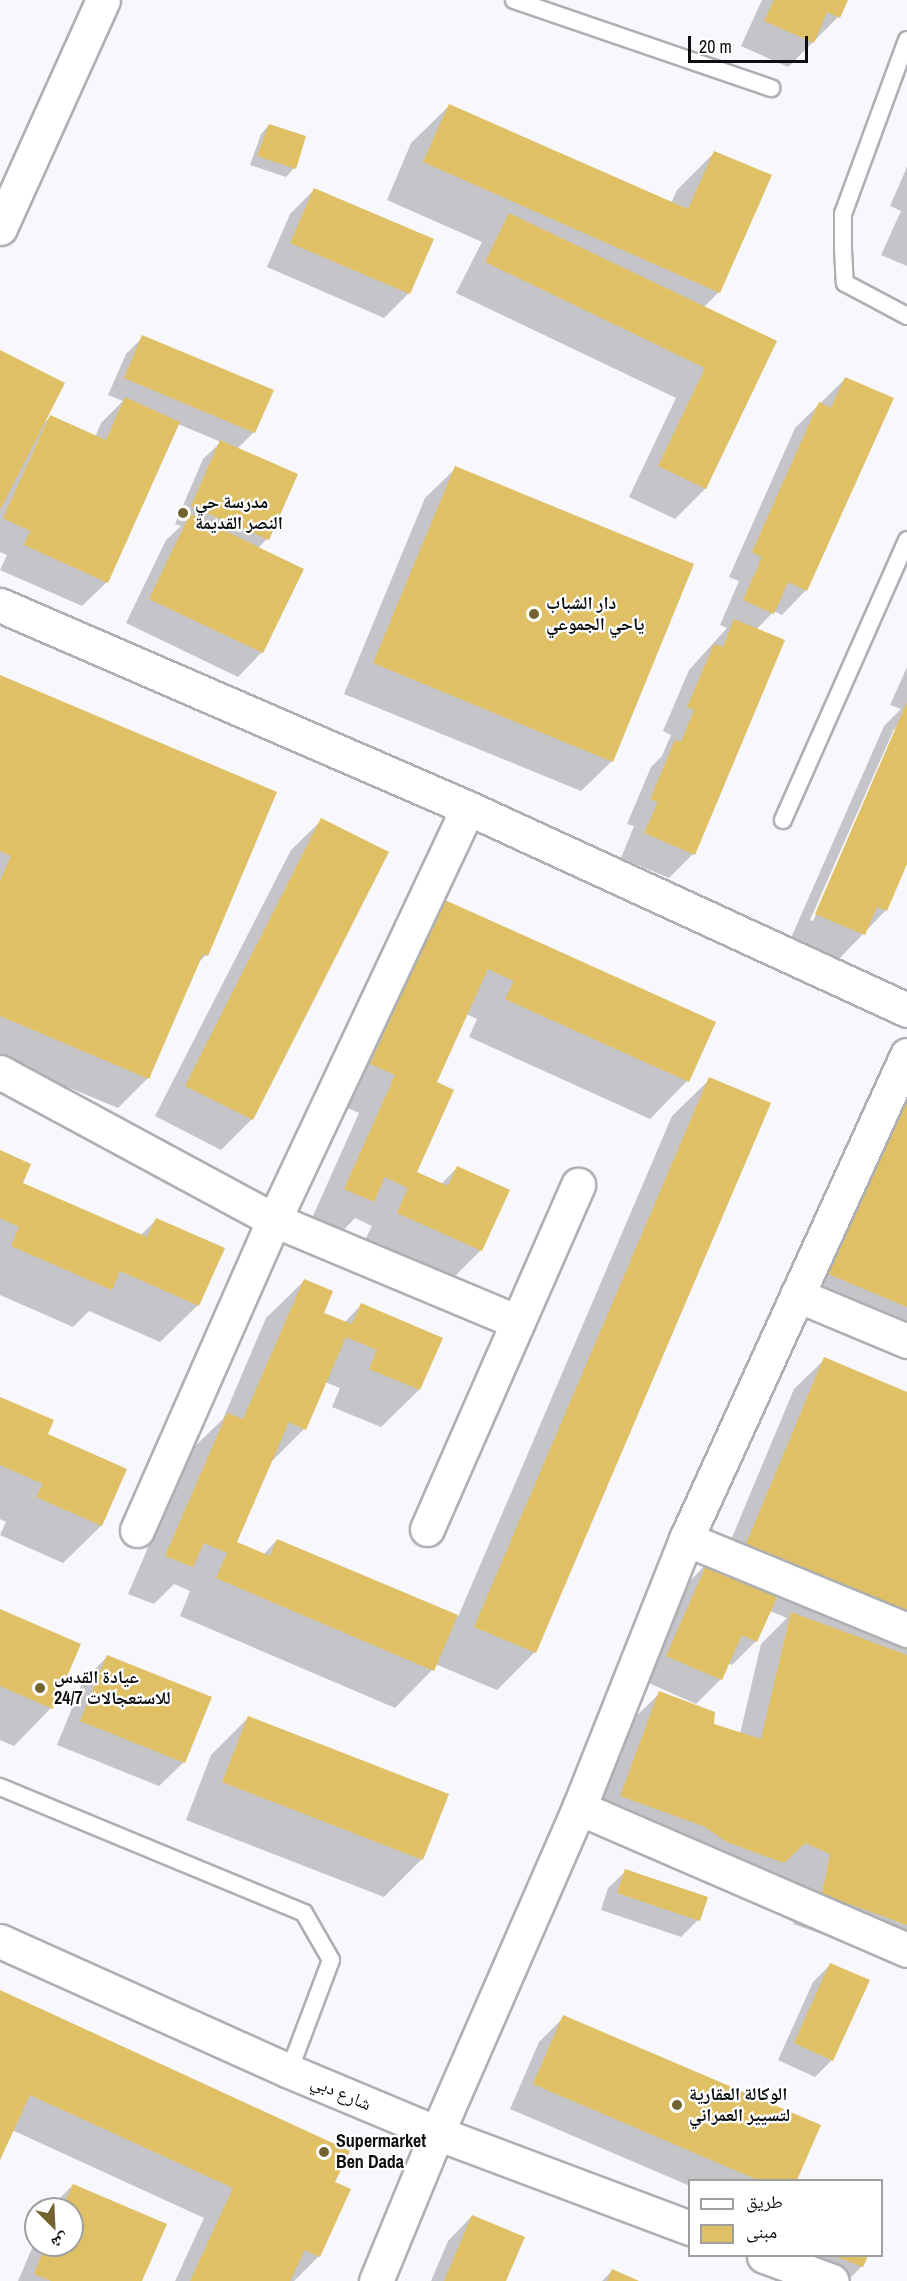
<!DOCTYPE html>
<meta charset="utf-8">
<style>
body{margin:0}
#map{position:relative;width:907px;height:2281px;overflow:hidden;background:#f7f7fc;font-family:"Archivo Narrow","Noto Naskh Arabic",sans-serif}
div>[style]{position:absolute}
.shadow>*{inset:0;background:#0003}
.building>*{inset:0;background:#e0c065}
.roads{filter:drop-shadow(2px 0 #aeafb3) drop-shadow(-2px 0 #aeafb3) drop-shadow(0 2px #aeafb3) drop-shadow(0 -2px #aeafb3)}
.service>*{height:16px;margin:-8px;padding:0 8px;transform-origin:8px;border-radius:8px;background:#fff}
.minor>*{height:33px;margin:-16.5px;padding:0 16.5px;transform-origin:16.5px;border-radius:16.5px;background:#fff}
.secondary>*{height:33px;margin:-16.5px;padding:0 16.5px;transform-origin:16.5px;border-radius:16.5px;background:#fff}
.dots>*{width:16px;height:16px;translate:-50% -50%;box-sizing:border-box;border:3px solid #fff;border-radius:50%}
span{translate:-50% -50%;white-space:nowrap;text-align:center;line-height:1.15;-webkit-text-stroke:4.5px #fff;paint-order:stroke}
.poi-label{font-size:18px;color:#0e0f10;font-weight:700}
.left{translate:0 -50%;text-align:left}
.street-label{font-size:18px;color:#0e0f10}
.legend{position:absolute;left:688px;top:2179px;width:195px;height:78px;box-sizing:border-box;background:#fff;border:2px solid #9f9f9f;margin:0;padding:8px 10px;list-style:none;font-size:18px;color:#0e0f10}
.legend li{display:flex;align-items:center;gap:12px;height:30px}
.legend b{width:30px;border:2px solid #9f9f9f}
.north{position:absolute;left:24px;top:2197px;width:60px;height:60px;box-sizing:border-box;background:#fff;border:2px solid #9f9f9f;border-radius:50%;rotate:156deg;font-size:16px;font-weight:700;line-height:24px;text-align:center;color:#0e0f10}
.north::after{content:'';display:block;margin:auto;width:21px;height:27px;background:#746230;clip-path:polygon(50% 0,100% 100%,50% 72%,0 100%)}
.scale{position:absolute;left:688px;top:36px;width:120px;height:27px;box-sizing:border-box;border:3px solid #0e0f10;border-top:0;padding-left:8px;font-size:18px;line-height:21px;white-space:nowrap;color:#0e0f10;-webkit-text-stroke:4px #fff;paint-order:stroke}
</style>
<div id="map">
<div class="shadow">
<div style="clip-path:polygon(762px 0,846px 0,838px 17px,788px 67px,741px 46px)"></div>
<div style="clip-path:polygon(449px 106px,671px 203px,677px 190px,715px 152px,719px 292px,703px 308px,775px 342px,705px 489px,675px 519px,629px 497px,676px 398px,456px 293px,482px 242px,387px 200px,411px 143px)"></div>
<div style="clip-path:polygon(269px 125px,294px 168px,286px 177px,250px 165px,261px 134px)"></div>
<div style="clip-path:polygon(907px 167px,907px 266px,881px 255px,901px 211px,890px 206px)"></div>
<div style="clip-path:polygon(314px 190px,409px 293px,384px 318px,267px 267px,290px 214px)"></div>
<div style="clip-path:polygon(143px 337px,254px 432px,237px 449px,267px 539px,258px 548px,262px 652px,238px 677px,126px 623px,166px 540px,181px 526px,175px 524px,203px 459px,221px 442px,178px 424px,107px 582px,82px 606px,0 570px,7px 555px,0 552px,0 352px,43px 424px,50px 417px,95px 437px,101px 423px,123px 401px,108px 395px,126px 354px)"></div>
<div style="clip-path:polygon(845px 379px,806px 590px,782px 615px,774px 611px,756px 630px,693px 854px,669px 878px,621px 858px,634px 826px,627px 824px,651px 767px,662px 756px,671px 735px,663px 731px,689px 670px,727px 628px,720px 625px,739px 581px,729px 577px,795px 428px)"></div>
<div style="clip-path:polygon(456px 468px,612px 761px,581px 791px,344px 694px,425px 498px)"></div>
<div style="clip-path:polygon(evenodd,907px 667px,907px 860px,886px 910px,839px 959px,791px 938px,884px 726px,901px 709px,890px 705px,907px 667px,894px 729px,897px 729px,813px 921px,810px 920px,894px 729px)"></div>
<div style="clip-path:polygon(0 677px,206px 955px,196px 965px,148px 1078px,118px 1108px,0 1059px)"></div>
<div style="clip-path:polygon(322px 820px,387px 853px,251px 1120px,221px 1150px,155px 1116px,291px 850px)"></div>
<div style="clip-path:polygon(445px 902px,687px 1081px,650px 1119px,469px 1037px,477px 1019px,466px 1014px,435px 1083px,415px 1173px,441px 1184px,457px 1168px,481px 1250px,443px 1288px,360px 1250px,372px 1226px,355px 1218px,335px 1239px,308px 1227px,359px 1113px,334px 1102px,408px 940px)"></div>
<div style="clip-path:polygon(710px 1079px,535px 1652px,497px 1690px,435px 1664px,432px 1670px,395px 1708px,180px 1616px,190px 1591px,174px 1584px,154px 1604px,128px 1594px,189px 1452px,223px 1419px,266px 1318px,304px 1281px,322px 1313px,344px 1323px,361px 1305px,419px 1390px,381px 1427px,332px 1407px,340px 1388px,325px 1382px,304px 1429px,268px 1465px,235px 1543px,263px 1555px,277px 1540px,458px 1617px,672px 1116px)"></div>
<div style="clip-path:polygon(907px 1083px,907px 1350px,796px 1303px)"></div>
<div style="clip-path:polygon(0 1152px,21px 1183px,140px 1236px,156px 1220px,198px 1305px,160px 1342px,89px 1311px,73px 1327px,0 1295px)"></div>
<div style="clip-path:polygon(825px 1359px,907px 1394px,907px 1964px,793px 1924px,801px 1885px,774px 1872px,752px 1893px,591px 1826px,629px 1723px,660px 1693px,712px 1725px,740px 1734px,761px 1644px,787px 1618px,770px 1611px,756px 1641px,732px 1665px,728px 1663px,721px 1679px,696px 1704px,642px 1680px,685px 1586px,709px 1561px,720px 1566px,794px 1389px)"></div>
<div style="clip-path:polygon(0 1398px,46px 1435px,125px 1469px,101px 1526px,63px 1563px,0 1535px,6px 1522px,0 1519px)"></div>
<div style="clip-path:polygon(0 1611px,51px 1708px,14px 1746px,0 1740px)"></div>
<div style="clip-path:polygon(107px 1657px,184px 1762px,159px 1786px,57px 1745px,83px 1681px)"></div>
<div style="clip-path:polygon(248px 1718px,422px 1859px,384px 1897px,186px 1820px,211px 1755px)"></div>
<div style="clip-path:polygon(626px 1871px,698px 1920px,681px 1937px,601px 1910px,608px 1888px)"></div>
<div style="clip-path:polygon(830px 1965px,832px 2060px,815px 2077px,778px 2060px,813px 1982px)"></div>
<div style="clip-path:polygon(0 1993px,333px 2182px,319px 2256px,294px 2281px,175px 2281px,204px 2218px,12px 2130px,0 2156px)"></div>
<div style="clip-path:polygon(564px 2017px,819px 2126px,795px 2180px,690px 2180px,690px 2186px,510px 2109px,539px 2042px)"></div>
<div style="clip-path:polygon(73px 2185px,141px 2281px,18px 2281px,36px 2239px,36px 2245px,72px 2245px,72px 2209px,49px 2209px)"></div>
<div style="clip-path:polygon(472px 2216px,505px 2281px,431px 2281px,448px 2241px)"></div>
<div style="clip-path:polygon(777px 2256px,866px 2256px,862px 2266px,847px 2281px)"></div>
<div style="clip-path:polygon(612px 2271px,635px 2281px,602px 2281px)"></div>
</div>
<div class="building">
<div style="clip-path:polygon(774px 0,848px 0,840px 18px,827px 12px,814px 43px,764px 21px)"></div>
<div style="clip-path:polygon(449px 104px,688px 209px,714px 151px,772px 175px,720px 293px,423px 162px)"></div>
<div style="clip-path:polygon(269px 124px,306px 136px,296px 169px,257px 156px)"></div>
<div style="clip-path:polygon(314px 188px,434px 239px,410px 294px,290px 243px)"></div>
<div style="clip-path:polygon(509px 213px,777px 341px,706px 489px,658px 466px,705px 368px,485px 262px)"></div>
<div style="clip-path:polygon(142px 335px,274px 390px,255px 433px,124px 378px)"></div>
<div style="clip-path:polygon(0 350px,65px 383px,0 510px)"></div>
<div style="clip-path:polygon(845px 377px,894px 398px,807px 591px,788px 582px,774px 614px,743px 600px,762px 557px,752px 552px,819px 402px,831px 408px)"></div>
<div style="clip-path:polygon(125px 397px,180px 422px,108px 583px,24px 545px,30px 531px,3px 518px,50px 415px,106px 440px)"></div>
<div style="clip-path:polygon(220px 440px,298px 474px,269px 540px,191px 506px)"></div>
<div style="clip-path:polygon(455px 466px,694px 564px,613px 762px,373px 663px)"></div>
<div style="clip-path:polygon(190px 514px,304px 569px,263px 653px,149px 599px)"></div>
<div style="clip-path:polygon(734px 619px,785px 640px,695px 855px,644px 833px,658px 802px,650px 799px,675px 740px,681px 742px,694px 710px,687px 707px,714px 644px,723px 647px)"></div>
<div style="clip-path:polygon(0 675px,277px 792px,208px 956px,203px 954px,149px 1079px,0 1016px,0 881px,11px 856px,0 851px)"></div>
<div style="clip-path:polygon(907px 702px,907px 864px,887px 911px,877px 907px,865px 935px,815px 914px)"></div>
<div style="clip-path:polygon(321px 818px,389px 852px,253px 1120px,185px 1086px)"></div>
<div style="clip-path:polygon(445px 900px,716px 1022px,689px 1082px,505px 999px,514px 981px,488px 969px,437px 1082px,454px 1090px,417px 1172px,448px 1186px,457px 1166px,510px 1190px,482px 1251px,397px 1213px,408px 1188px,385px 1177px,374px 1202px,344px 1189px,395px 1075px,370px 1064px)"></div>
<div style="clip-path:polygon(709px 1077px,771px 1103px,536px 1653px,474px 1627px)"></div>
<div style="clip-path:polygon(907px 1087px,907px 1307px,826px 1273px)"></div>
<div style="clip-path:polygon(0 1150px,31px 1164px,23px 1183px,147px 1237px,156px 1218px,225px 1248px,199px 1306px,120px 1271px,112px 1290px,11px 1246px,19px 1227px,0 1218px)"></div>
<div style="clip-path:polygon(304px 1279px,333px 1291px,324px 1313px,352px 1324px,361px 1303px,443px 1338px,420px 1390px,369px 1369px,377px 1350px,346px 1337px,306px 1430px,289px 1422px,237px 1542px,270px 1556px,277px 1539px,458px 1615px,434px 1671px,216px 1578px,227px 1553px,204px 1543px,193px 1567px,165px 1556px,227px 1413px,243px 1419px)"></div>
<div style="clip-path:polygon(824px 1357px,907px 1392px,907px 1625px,741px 1556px)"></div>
<div style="clip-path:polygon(0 1397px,54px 1420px,48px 1434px,127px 1469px,102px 1526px,36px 1497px,43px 1484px,0 1465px)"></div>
<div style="clip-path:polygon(709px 1559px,780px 1591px,757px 1642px,742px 1635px,722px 1680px,666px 1656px)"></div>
<div style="clip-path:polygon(0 1609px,81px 1644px,53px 1709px,0 1686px)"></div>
<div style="clip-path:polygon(791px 1612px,907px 1655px,907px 1925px,822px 1894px,830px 1854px,805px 1843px,784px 1863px,727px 1842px,703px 1826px,620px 1796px,659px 1691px,715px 1712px,714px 1724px,761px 1739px)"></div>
<div style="clip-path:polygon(107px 1655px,212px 1697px,185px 1763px,80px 1721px)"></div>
<div style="clip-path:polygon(248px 1716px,449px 1794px,423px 1860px,222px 1782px)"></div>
<div style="clip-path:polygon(625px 1869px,708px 1897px,700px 1921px,617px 1893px)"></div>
<div style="clip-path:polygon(830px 1963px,870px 1980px,833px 2061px,794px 2043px)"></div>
<div style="clip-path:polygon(0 1990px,350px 2151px,335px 2182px,351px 2189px,320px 2257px,305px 2250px,290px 2281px,190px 2281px,233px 2188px,30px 2095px,0 2160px)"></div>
<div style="clip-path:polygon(563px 2015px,821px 2125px,797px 2180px,758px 2180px,533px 2084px)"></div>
<div style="clip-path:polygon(73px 2184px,167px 2224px,142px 2281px,51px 2281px,34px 2274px,46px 2245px,72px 2245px,72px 2209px,62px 2209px)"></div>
<div style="clip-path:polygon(472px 2215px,525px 2237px,506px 2281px,444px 2281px)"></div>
<div style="clip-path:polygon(835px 2256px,868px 2256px,863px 2267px)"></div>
<div style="clip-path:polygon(612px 2269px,639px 2281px,607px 2281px)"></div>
</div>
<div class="roads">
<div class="service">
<div style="left:514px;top:0;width:272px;rotate:18.9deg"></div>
<div style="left:907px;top:40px;width:185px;rotate:110.2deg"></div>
<div style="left:843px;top:214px;width:35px;rotate:90deg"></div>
<div style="left:843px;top:249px;width:34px;rotate:87deg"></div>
<div style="left:845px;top:283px;width:70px;rotate:28deg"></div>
<div style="left:783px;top:820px;width:306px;rotate:-66.1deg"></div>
<div style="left:0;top:1787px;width:329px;rotate:22.5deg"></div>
<div style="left:304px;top:1913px;width:54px;rotate:60.1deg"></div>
<div style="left:331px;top:1960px;width:119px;rotate:110.7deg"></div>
</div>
<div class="minor">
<div style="left:0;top:228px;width:250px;rotate:-65.7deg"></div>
<div style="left:0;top:605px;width:510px;rotate:23.45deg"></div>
<div style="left:468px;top:808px;width:483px;rotate:24.7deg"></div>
<div style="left:0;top:1072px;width:311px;rotate:28.4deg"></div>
<div style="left:274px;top:1220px;width:264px;rotate:22.7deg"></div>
<div style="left:797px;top:1295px;width:119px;rotate:22.7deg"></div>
<div style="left:427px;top:1529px;width:376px;rotate:-66.3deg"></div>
<div style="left:137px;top:1530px;width:339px;rotate:-66.2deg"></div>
<div style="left:274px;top:1220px;width:455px;rotate:-64.8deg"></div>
<div style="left:686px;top:1539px;width:239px;rotate:22.4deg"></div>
<div style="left:579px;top:1808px;width:357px;rotate:23.4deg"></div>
<div style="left:376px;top:2281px;width:160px;rotate:-67.6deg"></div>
<div style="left:437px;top:2133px;width:355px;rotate:-66.4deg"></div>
<div style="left:579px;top:1808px;width:289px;rotate:-68.3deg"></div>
<div style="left:686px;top:1539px;width:532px;rotate:-65.46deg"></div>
</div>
<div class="secondary">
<div style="left:0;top:1941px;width:317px;rotate:24.2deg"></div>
<div style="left:289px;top:2071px;width:160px;rotate:22.7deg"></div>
<div style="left:437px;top:2133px;width:270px;rotate:20.6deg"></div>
<div style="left:764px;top:2256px;width:72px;rotate:20.2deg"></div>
</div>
</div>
<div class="dots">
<div style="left:183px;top:513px;background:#746230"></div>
<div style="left:534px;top:614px;background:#746230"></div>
<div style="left:40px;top:1688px;background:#746230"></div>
<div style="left:677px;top:2105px;background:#746230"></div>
<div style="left:324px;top:2152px;background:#746230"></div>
</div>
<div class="poi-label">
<span class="left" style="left:195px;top:513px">مدرسة حي<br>النصر القديمة</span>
<span class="left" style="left:546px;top:614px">دار الشباب<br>ياحي الجموعي</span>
<span class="left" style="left:54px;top:1688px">عيادة القدس<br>للاستعجالات 24/7</span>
<span class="left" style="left:689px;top:2105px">الوكالة العقارية<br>لتسيير العمراني</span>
<span class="left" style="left:336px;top:2152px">Supermarket<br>Ben Dada</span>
</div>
<div class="street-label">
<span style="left:341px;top:2093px;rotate:23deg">شارع دبي</span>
</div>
<ul class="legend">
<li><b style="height:8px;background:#fff"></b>طريق</li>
<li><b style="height:16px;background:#e0c065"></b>مبنى</li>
</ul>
<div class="north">ش</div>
<div class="scale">20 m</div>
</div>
